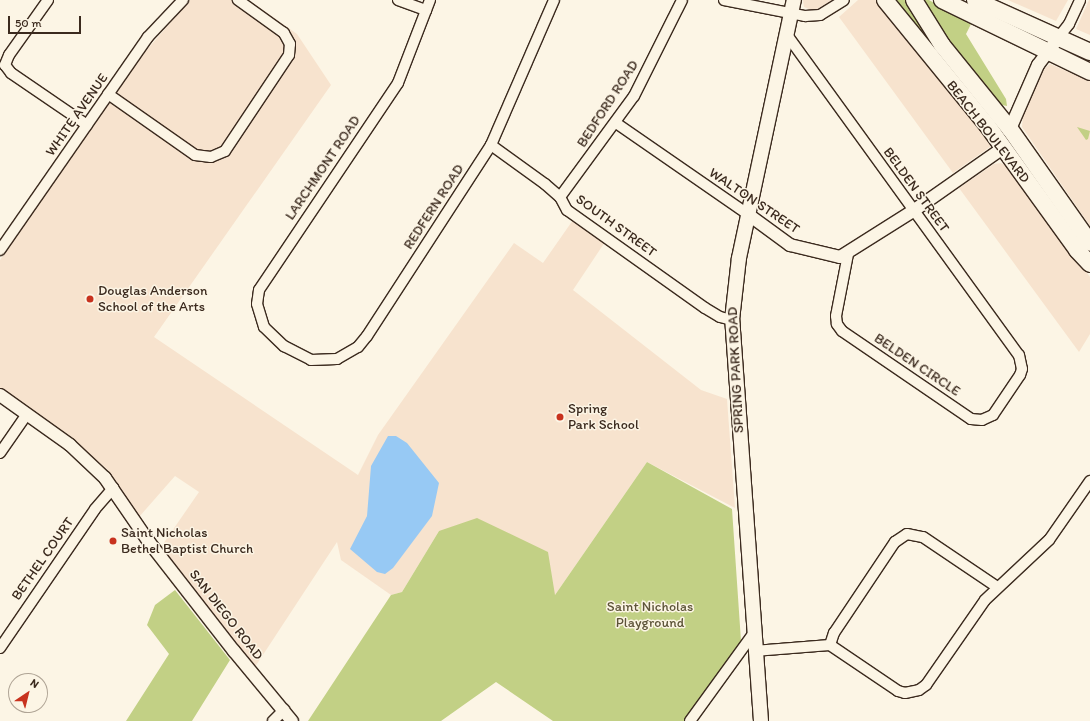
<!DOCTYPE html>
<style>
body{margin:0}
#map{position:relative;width:1090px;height:721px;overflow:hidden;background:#fcf5e5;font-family:Itim,sans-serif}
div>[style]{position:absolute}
.built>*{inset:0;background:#f7e3ce}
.green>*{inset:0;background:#c2d085}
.water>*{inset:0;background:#97c9f4}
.roads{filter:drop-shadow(1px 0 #3b2a1e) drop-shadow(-1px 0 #3b2a1e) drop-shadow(0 1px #3b2a1e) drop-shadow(0 -1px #3b2a1e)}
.minor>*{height:10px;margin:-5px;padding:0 5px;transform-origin:5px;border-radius:5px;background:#fcf5e5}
.tertiary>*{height:12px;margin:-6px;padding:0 6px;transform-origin:6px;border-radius:6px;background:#fcf5e5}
.secondary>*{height:14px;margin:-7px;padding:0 7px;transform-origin:7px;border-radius:7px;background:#fcf5e5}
.primary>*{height:16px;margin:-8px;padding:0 8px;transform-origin:8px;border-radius:8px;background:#fcf5e5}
.trunk>*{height:16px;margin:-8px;padding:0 8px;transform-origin:8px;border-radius:8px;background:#fcf5e5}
.dots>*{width:11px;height:11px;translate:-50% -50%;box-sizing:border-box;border:2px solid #fcf5e5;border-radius:50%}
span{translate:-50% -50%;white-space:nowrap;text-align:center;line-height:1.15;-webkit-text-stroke:3px #fcf5e5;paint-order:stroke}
.street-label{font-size:14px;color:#3b2a1e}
.poi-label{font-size:14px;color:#3b2a1e}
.left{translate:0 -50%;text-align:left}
.park-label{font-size:14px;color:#5d5438}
.north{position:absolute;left:8px;top:673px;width:40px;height:40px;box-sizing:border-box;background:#fcf5e5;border:1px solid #afa495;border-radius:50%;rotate:35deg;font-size:11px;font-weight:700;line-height:16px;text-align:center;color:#3b2a1e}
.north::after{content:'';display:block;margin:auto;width:14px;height:18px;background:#c8321e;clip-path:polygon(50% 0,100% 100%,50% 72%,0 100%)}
.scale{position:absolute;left:8px;top:16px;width:73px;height:18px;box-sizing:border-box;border:2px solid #3b2a1e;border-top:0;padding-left:5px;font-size:12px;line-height:14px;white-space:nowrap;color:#3b2a1e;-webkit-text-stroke:3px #fcf5e5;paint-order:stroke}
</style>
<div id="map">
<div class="built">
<div style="clip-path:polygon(190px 0,249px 0,297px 34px,331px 85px,154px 337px,358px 475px,378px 435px,514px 243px,543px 263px,573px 220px,605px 242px,573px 290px,701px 390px,727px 399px,735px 508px,647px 462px,555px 595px,439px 531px,402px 592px,391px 595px,341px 560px,337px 542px,255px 667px,161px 547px,199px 492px,175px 476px,139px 517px,107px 469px,74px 441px,0 388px,0 260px,145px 52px)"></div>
<div style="clip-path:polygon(803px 0,833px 0,814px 11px,804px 7px)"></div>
<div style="clip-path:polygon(858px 0,880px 0,991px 142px,990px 147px,953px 173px,839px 17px)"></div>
<div style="clip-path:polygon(1008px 0,1068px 0,1056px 21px)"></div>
<div style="clip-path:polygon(1089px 0,1090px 0,1090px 35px,1076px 29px)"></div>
<div style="clip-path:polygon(1050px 64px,1090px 81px,1090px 226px,1022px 127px,1023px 116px,1044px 69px)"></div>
<div style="clip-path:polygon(1001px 163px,1010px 168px,1090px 277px,1090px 334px,1079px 352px,959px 188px,994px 164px)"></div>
</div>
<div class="green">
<div style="clip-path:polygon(894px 0,905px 0,947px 65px)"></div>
<div style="clip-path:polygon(923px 0,929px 0,971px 24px,966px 34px,1006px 99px,1007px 106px,1002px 105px,983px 85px,950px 43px,951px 41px,947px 39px)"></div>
<div style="clip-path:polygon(1077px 127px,1090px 131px,1088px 139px,1086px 140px)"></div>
<div style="clip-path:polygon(647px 462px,732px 509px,741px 641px,684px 721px,553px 721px,496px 682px,441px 721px,308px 721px,391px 595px,402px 592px,439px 531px,477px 518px,548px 552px,555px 595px)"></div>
<div style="clip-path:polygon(175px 590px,230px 660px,192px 721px,126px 721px,169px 654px,147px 625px,155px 605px)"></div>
</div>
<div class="water">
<div style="clip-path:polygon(388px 436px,396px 436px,407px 443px,439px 483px,432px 516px,393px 568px,385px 574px,377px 572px,350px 549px,367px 516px,371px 466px)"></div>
</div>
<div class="roads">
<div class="minor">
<div style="left:48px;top:0;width:67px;rotate:125.3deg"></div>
<div style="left:9px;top:55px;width:11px;rotate:112deg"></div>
<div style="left:5px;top:65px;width:10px;rotate:53deg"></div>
<div style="left:11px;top:73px;width:92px;rotate:34.4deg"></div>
<div style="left:398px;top:0;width:30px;rotate:20deg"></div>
<div style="left:430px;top:0;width:89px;rotate:111.1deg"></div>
<div style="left:398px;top:83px;width:249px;rotate:123.9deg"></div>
<div style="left:259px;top:290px;width:14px;rotate:98deg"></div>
<div style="left:257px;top:304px;width:24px;rotate:73deg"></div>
<div style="left:264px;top:327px;width:28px;rotate:44deg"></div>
<div style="left:284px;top:346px;width:30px;rotate:27deg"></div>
<div style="left:311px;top:360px;width:26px;rotate:-2deg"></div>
<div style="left:337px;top:359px;width:24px;rotate:-30deg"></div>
<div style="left:358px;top:347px;width:14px;rotate:-51deg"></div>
<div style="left:367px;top:336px;width:228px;rotate:-57deg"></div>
<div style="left:491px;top:145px;width:158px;rotate:-66.5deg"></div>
<div style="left:724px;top:0;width:83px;rotate:11.2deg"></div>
<div style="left:805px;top:16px;width:15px;rotate:-4deg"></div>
<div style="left:820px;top:15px;width:28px;rotate:-32deg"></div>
<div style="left:787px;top:35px;width:395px;rotate:54.1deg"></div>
<div style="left:1019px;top:355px;width:14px;rotate:78deg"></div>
<div style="left:1022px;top:369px;width:6px;rotate:108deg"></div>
<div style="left:1020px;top:375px;width:48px;rotate:124deg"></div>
<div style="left:993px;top:415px;width:12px;rotate:156deg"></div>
<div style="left:982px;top:420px;width:11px;rotate:-175deg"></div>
<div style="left:971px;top:419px;width:156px;rotate:-145.7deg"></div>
<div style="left:842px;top:331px;width:9px;rotate:-126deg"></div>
<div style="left:837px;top:324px;width:8px;rotate:-97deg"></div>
<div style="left:836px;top:316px;width:63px;rotate:-79deg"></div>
<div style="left:1058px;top:38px;width:18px;rotate:-52deg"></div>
<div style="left:1069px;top:24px;width:26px;rotate:-65deg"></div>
<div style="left:108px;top:94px;width:106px;rotate:35deg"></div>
<div style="left:195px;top:155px;width:16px;rotate:7deg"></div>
<div style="left:211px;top:157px;width:15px;rotate:-23deg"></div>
<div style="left:225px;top:151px;width:115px;rotate:-56.3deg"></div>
<div style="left:289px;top:55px;width:11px;rotate:-85deg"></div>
<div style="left:290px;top:44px;width:13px;rotate:-119deg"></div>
<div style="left:284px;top:33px;width:57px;rotate:-144.3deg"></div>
<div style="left:616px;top:123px;width:162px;rotate:34.7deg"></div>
<div style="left:491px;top:145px;width:67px;rotate:35.8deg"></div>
<div style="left:545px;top:184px;width:20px;rotate:41deg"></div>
<div style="left:560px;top:197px;width:15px;rotate:62deg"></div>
<div style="left:567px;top:210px;width:169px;rotate:35.4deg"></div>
<div style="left:705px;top:308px;width:17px;rotate:31deg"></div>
<div style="left:720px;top:317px;width:12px;rotate:14deg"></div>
<div style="left:560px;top:197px;width:125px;rotate:-53.8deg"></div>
<div style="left:634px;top:96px;width:107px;rotate:-63.4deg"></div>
<div style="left:0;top:250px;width:259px;rotate:-55.2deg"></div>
<div style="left:148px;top:37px;width:51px;rotate:-46.6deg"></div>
<div style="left:0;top:453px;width:47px;rotate:-55.3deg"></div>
<div style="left:830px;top:645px;width:82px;rotate:34.1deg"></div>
<div style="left:898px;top:691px;width:7px;rotate:16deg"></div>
<div style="left:905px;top:693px;width:14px;rotate:-12deg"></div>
<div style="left:919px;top:690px;width:9px;rotate:-36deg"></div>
<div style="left:926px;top:685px;width:103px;rotate:-55.2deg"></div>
<div style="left:985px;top:600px;width:88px;rotate:-43.2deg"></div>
<div style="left:1049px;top:540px;width:72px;rotate:-55.2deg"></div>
<div style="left:830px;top:645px;width:13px;rotate:-72deg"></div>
<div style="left:834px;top:633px;width:110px;rotate:-56.2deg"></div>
<div style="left:895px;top:542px;width:14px;rotate:-34deg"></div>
<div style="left:907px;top:534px;width:16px;rotate:11deg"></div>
<div style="left:923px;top:537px;width:89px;rotate:34deg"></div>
<div style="left:0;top:648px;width:168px;rotate:-55.6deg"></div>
<div style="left:95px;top:509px;width:28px;rotate:-49deg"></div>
<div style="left:754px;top:651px;width:76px;rotate:-4.5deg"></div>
<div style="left:273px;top:721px;width:16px;rotate:-45deg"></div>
<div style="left:690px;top:721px;width:107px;rotate:-54.1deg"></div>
</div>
<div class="tertiary">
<div style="left:1010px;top:129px;width:70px;rotate:-66.4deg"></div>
<div style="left:1038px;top:65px;width:34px;rotate:-53deg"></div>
<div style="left:749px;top:215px;width:51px;rotate:36.2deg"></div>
<div style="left:790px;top:245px;width:51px;rotate:13.5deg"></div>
<div style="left:840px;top:257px;width:86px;rotate:-32.2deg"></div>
<div style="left:913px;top:211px;width:110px;rotate:-35deg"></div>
<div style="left:0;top:395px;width:86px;rotate:35.5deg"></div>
<div style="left:70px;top:445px;width:48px;rotate:43.3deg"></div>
<div style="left:105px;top:478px;width:78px;rotate:55.5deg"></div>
<div style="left:149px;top:542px;width:138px;rotate:52.1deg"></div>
<div style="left:234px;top:651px;width:91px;rotate:50.4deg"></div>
</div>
<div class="secondary">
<div style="left:761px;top:721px;width:402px;rotate:-94.1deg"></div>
<div style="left:732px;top:320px;width:62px;rotate:-83.6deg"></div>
<div style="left:739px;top:258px;width:264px;rotate:-78deg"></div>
</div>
<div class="primary">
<div style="left:942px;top:0;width:165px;rotate:25.9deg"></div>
<div style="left:975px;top:0;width:126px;rotate:24.3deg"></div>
</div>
<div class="trunk">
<div style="left:885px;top:0;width:161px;rotate:50.8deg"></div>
<div style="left:987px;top:125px;width:154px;rotate:54.2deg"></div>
<div style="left:1077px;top:250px;width:19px;rotate:47deg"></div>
<div style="left:914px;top:0;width:53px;rotate:58.1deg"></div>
<div style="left:942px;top:45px;width:108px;rotate:51deg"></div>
<div style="left:1010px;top:129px;width:139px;rotate:54.9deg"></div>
</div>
</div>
<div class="dots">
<div style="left:90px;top:299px;background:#c8321e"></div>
<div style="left:560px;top:417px;background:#c8321e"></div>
<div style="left:113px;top:541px;background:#c8321e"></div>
</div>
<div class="street-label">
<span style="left:608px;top:104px;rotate:-57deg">BEDFORD ROAD</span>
<span style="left:77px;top:115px;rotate:-55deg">WHITE AVENUE</span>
<span style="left:988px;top:132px;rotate:52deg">BEACH BOULEVARD</span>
<span style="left:323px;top:168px;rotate:-56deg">LARCHMONT ROAD</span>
<span style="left:916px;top:190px;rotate:54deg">BELDEN STREET</span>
<span style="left:754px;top:201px;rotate:34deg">WALTON STREET</span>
<span style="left:434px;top:207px;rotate:-57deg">REDFERN ROAD</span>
<span style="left:616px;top:226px;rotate:36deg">SOUTH STREET</span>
<span style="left:917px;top:365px;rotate:34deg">BELDEN CIRCLE</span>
<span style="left:736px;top:370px;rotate:-93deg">SPRING PARK ROAD</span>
<span style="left:43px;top:559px;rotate:-55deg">BETHEL COURT</span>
<span style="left:226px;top:615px;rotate:52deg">SAN DIEGO ROAD</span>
</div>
<div class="poi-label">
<span class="left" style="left:98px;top:299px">Douglas Anderson<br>School of the Arts</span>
<span class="left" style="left:568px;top:417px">Spring<br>Park School</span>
<span class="left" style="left:121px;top:541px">Saint Nicholas<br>Bethel Baptist Church</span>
</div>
<div class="park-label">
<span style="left:650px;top:615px">Saint Nicholas<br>Playground</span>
</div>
<div class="north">N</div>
<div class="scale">50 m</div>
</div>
